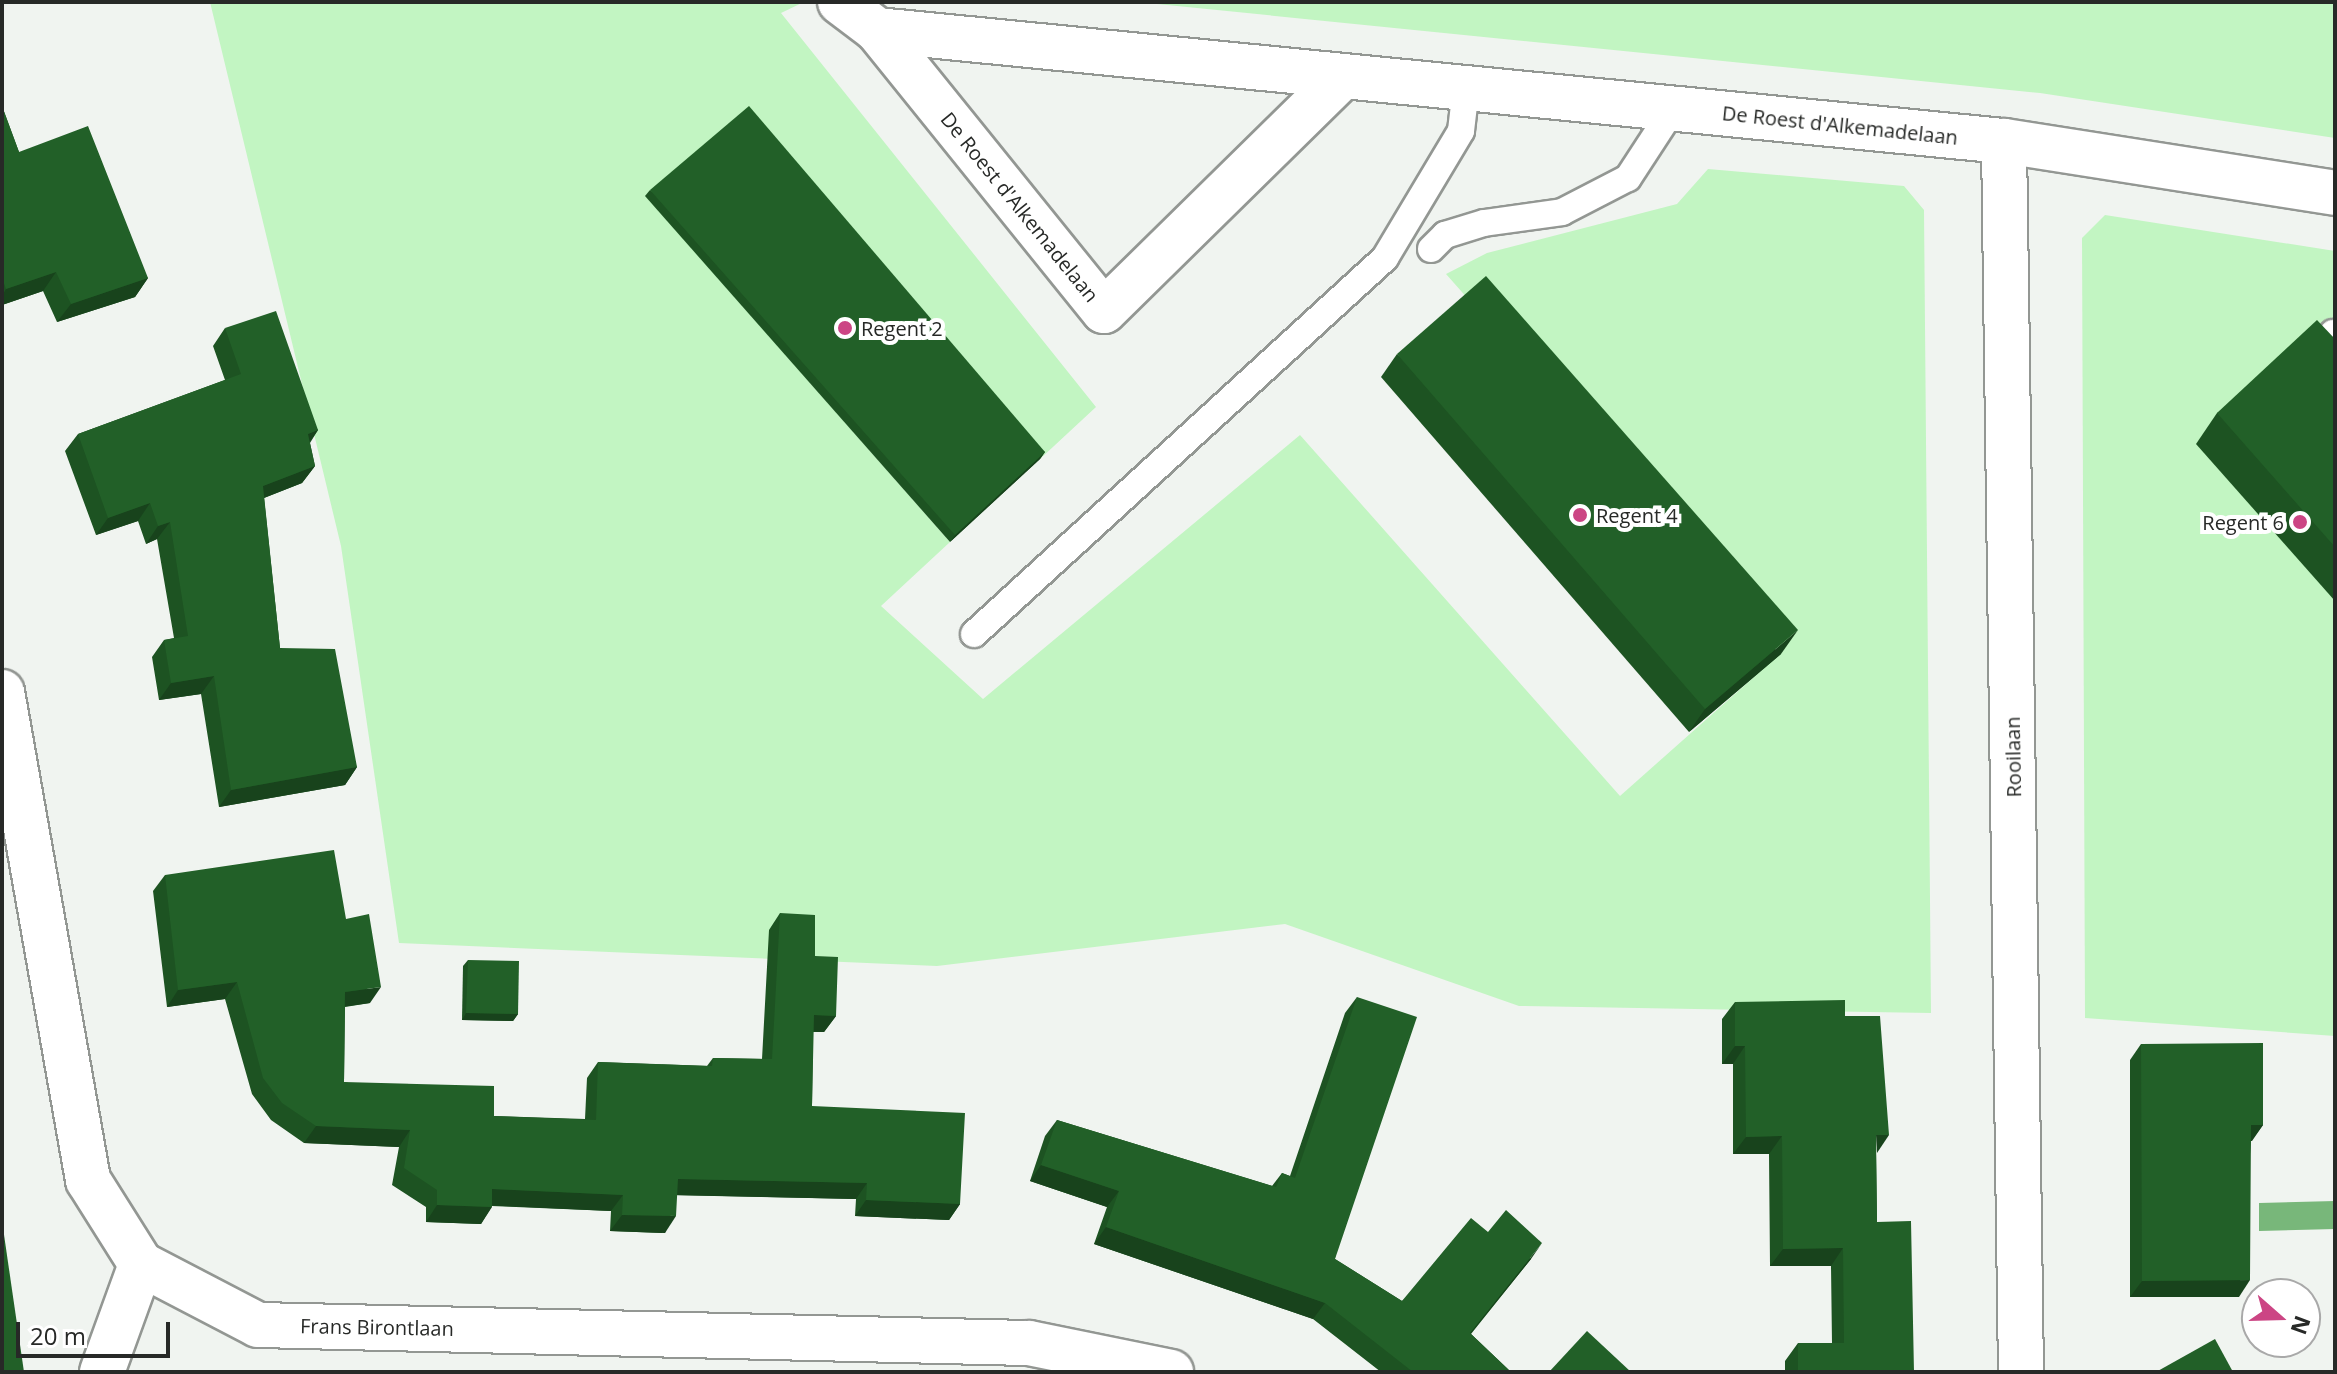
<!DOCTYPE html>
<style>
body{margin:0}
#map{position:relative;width:2337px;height:1374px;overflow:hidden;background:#f0f4f0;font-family:"Open Sans",sans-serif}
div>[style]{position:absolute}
.green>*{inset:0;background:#c2f5c2}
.water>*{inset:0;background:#78b77a}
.roads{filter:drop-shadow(2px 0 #939793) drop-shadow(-2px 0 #939793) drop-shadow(0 2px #939793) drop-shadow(0 -2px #939793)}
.lane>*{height:26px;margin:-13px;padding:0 13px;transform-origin:13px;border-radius:13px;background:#fff}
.street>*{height:44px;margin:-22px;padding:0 22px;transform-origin:22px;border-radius:22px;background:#fff}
.wall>*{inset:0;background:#1d5322}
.shaded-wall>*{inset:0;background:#18431c}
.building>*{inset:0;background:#226028}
.dots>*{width:22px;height:22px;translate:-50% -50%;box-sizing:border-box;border:4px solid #fff;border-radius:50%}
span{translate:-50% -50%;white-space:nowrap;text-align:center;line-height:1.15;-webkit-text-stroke:8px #fff;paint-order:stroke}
.street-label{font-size:20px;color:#272927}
.poi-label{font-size:20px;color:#272927}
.left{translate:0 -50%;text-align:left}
.right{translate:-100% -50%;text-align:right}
.frame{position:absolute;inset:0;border:4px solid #272927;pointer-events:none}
.north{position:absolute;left:2241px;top:1278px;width:80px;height:80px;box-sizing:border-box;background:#fff;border:2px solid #a9a9a9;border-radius:50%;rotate:110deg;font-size:22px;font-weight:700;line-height:32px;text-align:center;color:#272927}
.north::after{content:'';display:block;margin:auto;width:28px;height:36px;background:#cc4584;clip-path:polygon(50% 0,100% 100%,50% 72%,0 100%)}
.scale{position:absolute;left:16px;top:1322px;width:154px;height:36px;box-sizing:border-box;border:4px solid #272927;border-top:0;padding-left:10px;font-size:24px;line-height:28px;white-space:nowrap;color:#272927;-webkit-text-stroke:6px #fff;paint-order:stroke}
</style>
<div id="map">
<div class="green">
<div style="clip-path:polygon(210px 2px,804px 2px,781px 13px,1096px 407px,1040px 459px,646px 196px,950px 542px,881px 606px,983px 699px,1300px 435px,1620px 796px,1781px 653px,1446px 274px,1487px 253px,1677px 204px,1708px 169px,1904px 186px,1924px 210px,1931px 1013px,1519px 1006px,1285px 924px,937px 966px,399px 943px,341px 546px)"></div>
<div style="clip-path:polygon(1137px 2px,2335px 2px,2335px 138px,2040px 93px)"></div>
<div style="clip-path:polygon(2105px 215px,2335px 251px,2335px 1036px,2085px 1018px,2082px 238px)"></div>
</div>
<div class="water">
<div style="clip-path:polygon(2335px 1201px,2335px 1229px,2259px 1231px,2259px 1203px)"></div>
</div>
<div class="roads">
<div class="lane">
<div style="left:1431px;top:249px;width:20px;rotate:-45deg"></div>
<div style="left:1445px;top:235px;width:41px;rotate:-17.1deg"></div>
<div style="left:1484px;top:223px;width:79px;rotate:-8deg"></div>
<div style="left:1562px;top:212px;width:74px;rotate:-27.3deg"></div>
<div style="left:1628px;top:178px;width:82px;rotate:-56.9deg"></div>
<div style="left:2333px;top:333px;width:3px;rotate:45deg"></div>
<div style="left:974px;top:634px;width:557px;rotate:-42.45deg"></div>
<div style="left:1385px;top:258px;width:148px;rotate:-59.1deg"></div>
<div style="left:1461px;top:131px;width:43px;rotate:-83.4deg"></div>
</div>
<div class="street">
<div style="left:840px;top:2px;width:46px;rotate:37.1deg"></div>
<div style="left:877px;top:30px;width:361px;rotate:51.1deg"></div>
<div style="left:1104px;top:311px;width:335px;rotate:-44.5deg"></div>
<div style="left:877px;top:30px;width:1132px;rotate:5.63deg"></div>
<div style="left:2004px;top:141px;width:335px;rotate:8.9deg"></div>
<div style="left:2004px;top:141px;width:1231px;rotate:89.21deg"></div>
<div style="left:2px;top:692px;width:496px;rotate:80deg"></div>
<div style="left:88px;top:1180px;width:99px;rotate:57.8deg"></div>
<div style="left:141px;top:1264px;width:132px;rotate:27.5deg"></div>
<div style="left:258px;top:1325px;width:771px;rotate:1.34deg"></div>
<div style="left:1029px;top:1343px;width:145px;rotate:11.5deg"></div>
<div style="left:102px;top:1372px;width:115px;rotate:-70.1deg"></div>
</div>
</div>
<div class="wall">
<div style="clip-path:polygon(2px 106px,19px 152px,148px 278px,135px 297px,57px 322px,43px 291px,2px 305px)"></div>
<div style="clip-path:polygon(650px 190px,1045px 452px,1040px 459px,950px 542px,645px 196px)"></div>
<div style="clip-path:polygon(225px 328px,318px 430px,310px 443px,315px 466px,302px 483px,264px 498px,280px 648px,357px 767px,345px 785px,219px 807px,201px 694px,159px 700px,152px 657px,164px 640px,174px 638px,157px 539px,146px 544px,138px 521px,96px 535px,65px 451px,78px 434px,225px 380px,213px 346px)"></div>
<div style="clip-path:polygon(2335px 339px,2335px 601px,2196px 444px,2217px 413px)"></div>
<div style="clip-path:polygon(1397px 354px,1781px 654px,1689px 732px,1381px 377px)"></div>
<div style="clip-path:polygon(165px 875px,346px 919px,370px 1003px,345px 1007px,344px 1082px,494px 1116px,585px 1119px,587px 1078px,598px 1062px,707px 1066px,713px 1058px,762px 1059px,769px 930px,780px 913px,815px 956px,836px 1016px,824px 1032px,813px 1032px,812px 1106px,960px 1204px,949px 1220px,855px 1216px,856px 1199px,677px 1195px,665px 1233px,610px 1231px,611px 1211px,492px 1206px,481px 1224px,426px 1222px,426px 1207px,392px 1185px,399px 1147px,304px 1143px,271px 1120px,252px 1094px,225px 999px,167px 1007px,153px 891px)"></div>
<div style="clip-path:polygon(468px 960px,518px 1014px,513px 1021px,462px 1020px,463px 966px)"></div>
<div style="clip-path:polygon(1357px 997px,1335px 1259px,1402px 1301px,1488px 1232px,1531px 1259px,1471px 1334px,1511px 1372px,1381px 1372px,1313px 1319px,1094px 1244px,1107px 1207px,1030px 1181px,1045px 1136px,1057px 1120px,1272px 1186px,1282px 1173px,1290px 1176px,1345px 1013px)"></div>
<div style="clip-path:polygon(1735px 1002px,1845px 1016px,1876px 1153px,1877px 1222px,1914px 1372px,1785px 1372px,1785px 1361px,1798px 1343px,1832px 1343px,1831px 1266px,1770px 1266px,1769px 1154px,1733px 1154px,1733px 1064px,1722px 1064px,1722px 1019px)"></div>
<div style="clip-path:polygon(2141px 1044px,2263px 1125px,2251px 1141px,2239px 1297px,2130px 1297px,2130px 1060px)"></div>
</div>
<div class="shaded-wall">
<div style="clip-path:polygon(56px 272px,43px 291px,2px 305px,2px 296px,6px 289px)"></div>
<div style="clip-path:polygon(148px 278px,135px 297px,57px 322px,71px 304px)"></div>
<div style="clip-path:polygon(318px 430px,306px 447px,308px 434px)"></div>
<div style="clip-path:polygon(1045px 452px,1040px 459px,950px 542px,955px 535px)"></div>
<div style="clip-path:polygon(315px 466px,302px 483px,251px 503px,263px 486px)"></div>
<div style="clip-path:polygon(150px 503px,138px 521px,96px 535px,108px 518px)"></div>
<div style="clip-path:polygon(170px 522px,157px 539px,146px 544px,158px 526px)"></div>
<div style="clip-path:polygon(1798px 630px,1781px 654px,1689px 732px,1705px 709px)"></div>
<div style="clip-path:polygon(214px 676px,201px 694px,159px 700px,171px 683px)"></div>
<div style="clip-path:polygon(357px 767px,345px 785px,219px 807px,231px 790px)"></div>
<div style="clip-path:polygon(237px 982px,225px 999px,167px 1007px,178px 990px)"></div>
<div style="clip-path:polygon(381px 987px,370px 1003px,334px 1008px,345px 992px)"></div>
<div style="clip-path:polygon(466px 1013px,518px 1014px,513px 1021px,462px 1020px)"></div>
<div style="clip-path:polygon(814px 1015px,836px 1016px,824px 1032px,802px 1031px)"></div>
<div style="clip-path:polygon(1735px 1046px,1745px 1046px,1733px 1064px,1722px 1064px)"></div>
<div style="clip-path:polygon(2251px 1125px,2263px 1125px,2252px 1141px,2240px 1141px)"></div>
<div style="clip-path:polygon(316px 1126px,410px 1130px,399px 1147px,304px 1143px)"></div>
<div style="clip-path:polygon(1876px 1135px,1889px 1135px,1877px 1153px)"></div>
<div style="clip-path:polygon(1782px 1136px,1769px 1154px,1733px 1154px,1746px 1137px)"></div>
<div style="clip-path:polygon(1041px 1165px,1119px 1191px,1107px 1207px,1030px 1181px)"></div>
<div style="clip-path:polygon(678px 1179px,867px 1183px,856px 1199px,667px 1195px)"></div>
<div style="clip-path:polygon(492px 1189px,623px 1195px,611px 1211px,481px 1205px)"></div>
<div style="clip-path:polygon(866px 1200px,960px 1204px,949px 1220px,855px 1216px)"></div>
<div style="clip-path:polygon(437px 1205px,492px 1207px,481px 1224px,426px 1222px)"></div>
<div style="clip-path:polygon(622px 1215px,676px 1216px,665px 1233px,610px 1231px)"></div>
<div style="clip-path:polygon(1106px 1227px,1325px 1303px,1313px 1319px,1094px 1244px)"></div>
<div style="clip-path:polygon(1542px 1243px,1531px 1259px,1458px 1349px,1470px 1333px)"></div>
<div style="clip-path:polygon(1843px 1248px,1831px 1266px,1770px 1266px,1783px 1249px)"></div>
<div style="clip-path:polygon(2250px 1280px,2239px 1297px,2130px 1297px,2142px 1281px)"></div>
</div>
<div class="building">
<div style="clip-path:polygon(2px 106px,19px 152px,88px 126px,148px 278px,71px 304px,56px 272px,6px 289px,2px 278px)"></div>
<div style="clip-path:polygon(749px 106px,1045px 452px,955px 535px,650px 190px)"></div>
<div style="clip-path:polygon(1486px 276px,1798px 630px,1705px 709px,1397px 354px)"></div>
<div style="clip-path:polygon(276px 311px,318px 430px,308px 434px,315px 466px,263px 486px,280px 648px,335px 649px,357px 767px,231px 790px,214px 676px,171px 683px,164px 640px,188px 636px,170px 522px,158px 526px,150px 503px,108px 518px,78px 434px,241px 374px,225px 328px)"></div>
<div style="clip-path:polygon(2317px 320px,2335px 339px,2335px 547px,2217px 413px)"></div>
<div style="clip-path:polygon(334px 850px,346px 919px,369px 914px,381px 987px,345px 992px,344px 1082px,494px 1086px,494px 1116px,596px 1120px,598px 1062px,712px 1066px,713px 1058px,772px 1059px,780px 913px,815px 915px,815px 956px,838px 957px,836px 1016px,814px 1015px,812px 1106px,965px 1113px,960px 1204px,866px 1200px,867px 1183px,678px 1179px,676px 1216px,622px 1215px,623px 1195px,492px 1189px,492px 1207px,437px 1205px,437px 1190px,404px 1168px,410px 1130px,316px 1126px,282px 1103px,263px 1078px,237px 982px,178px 990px,165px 875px)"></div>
<div style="clip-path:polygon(468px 960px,519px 961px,518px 1014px,466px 1013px)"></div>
<div style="clip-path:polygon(1357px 997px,1417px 1017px,1335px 1259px,1402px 1301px,1471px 1218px,1488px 1232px,1506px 1210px,1542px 1243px,1470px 1333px,1511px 1372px,1442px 1372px,1440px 1370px,1438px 1372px,1413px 1372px,1325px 1303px,1106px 1227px,1119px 1191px,1041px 1165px,1057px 1120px,1276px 1187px,1282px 1173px,1295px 1178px)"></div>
<div style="clip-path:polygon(1845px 1000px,1845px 1016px,1880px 1016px,1889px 1135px,1876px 1135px,1877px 1222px,1911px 1221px,1914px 1372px,1798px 1372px,1798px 1343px,1844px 1343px,1843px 1248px,1783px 1249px,1782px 1136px,1746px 1137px,1745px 1046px,1735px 1046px,1735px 1002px)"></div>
<div style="clip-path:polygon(2263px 1043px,2263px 1125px,2251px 1125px,2250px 1280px,2142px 1281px,2141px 1044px)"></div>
<div style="clip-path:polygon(2px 1221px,24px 1372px,2px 1372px)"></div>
<div style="clip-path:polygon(1587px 1331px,1631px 1372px,1549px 1372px)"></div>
<div style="clip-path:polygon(2215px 1339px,2233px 1372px,2156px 1372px)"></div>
</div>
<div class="dots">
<div style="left:845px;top:328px;background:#cc4584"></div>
<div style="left:1580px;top:515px;background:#cc4584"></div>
<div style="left:2300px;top:522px;background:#cc4584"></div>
</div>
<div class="street-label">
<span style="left:1840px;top:125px;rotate:6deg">De Roest d'Alkemadelaan</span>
<span style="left:1020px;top:207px;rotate:51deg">De Roest d'Alkemadelaan</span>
<span style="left:2013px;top:757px;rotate:-91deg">Rooilaan</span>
<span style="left:377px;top:1327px;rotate:1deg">Frans Birontlaan</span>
</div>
<div class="poi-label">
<span class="left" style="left:861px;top:328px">Regent 2</span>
<span class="left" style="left:1596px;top:515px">Regent 4</span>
<span class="right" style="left:2284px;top:522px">Regent 6</span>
</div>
<div class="frame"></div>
<div class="north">N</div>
<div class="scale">20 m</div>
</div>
